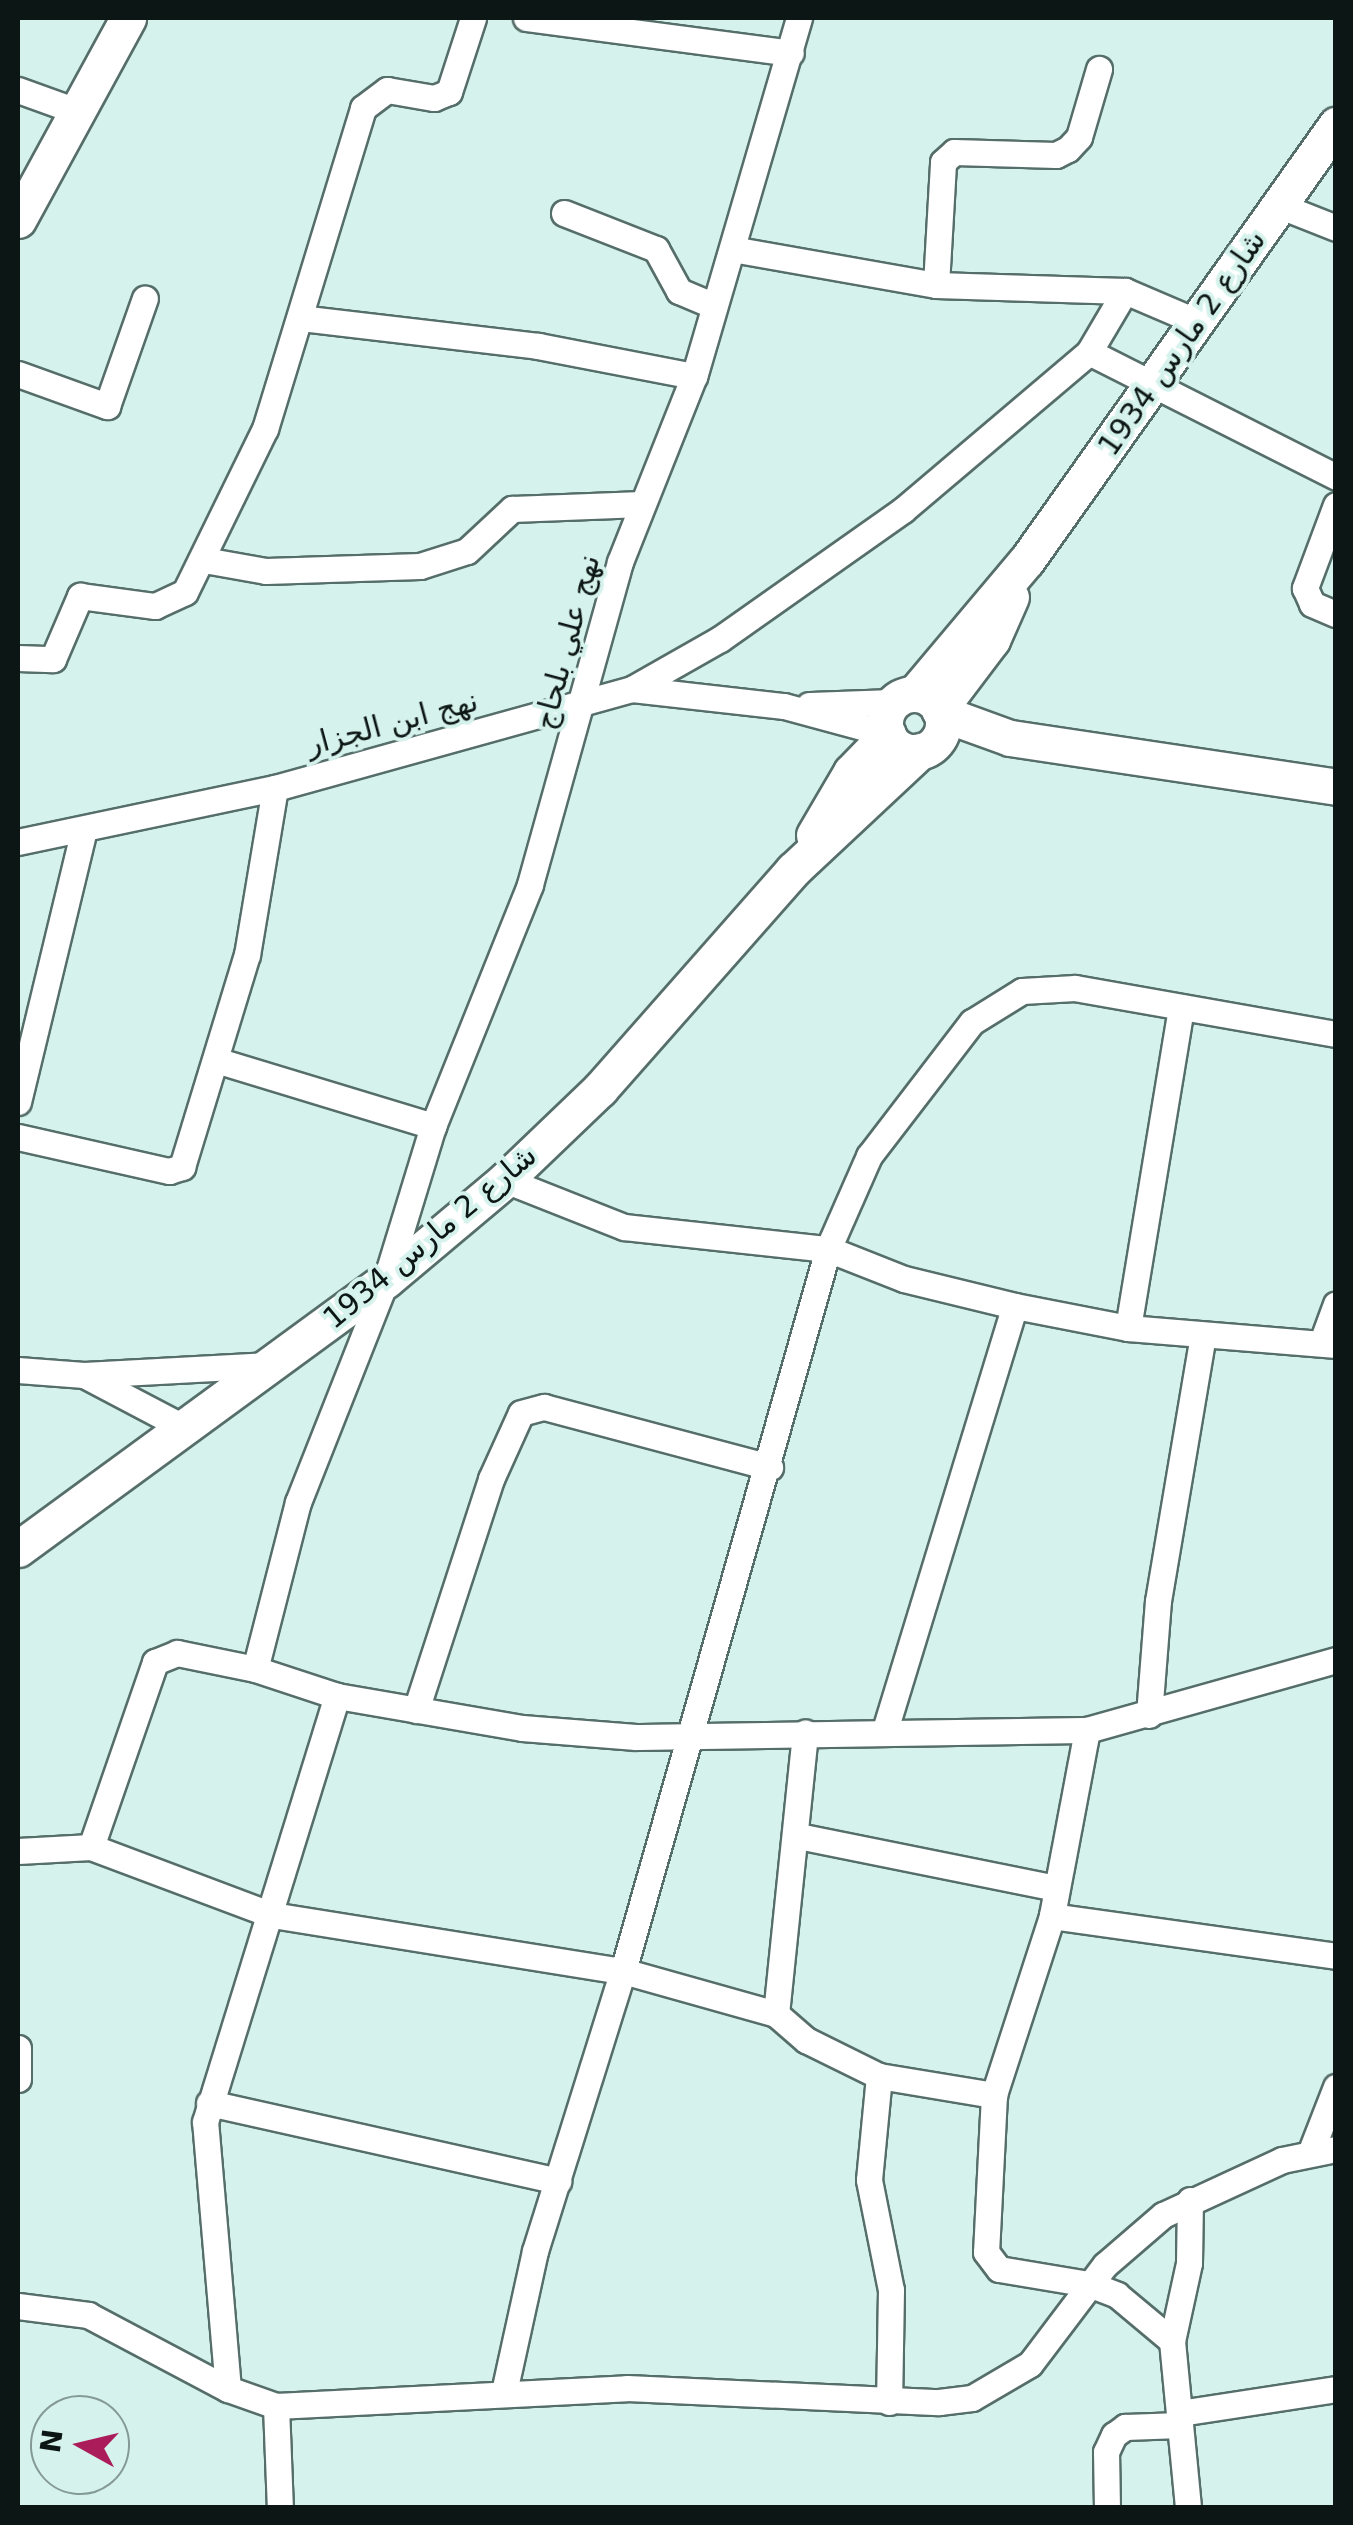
<!DOCTYPE html>
<meta charset="utf-8">
<style>
body{margin:0}
#map{position:relative;width:1353px;height:2525px;overflow:hidden;background:#d6f2ec;font-family:"DejaVu Sans","Noto Sans Arabic",sans-serif}
div>[style]{position:absolute}
.roads{filter:drop-shadow(2px 0 #566e6a) drop-shadow(-2px 0 #566e6a) drop-shadow(0 2px #566e6a) drop-shadow(0 -2px #566e6a)}
.street>*{height:25px;margin:-12.5px;padding:0 12.5px;transform-origin:12.5px;border-radius:12.5px;background:#fff}
.secondary>*{height:35px;margin:-17.5px;padding:0 17.5px;transform-origin:17.5px;border-radius:17.5px;background:#fff}
.secondary>.ring{margin:-17.5px;padding:0;box-sizing:content-box;background:none;border:35px solid #fff;border-radius:50%}
span{translate:-50% -50%;white-space:nowrap;text-align:center;line-height:1.15;-webkit-text-stroke:8px #d6f2ec;paint-order:stroke}
.street-label{font-size:30px;color:#0c1614}
.frame{position:absolute;inset:0;border:20px solid #0c1614;pointer-events:none}
.north{position:absolute;left:30px;top:2395px;width:100px;height:100px;box-sizing:border-box;background:#d6f2ec;border:2px solid #859a96;border-radius:50%;rotate:278deg;font-size:28px;font-weight:700;line-height:40px;text-align:center;color:#0c1614}
.north::after{content:'';display:block;margin:auto;width:35px;height:45px;background:#aa1c5a;clip-path:polygon(50% 0,100% 100%,50% 72%,0 100%)}
</style>
<div id="map">
<div class="roads">
<div class="street">
<div style="left:526px;top:18px;width:267px;rotate:7.5deg"></div>
<div style="left:799px;top:18px;width:373px;rotate:106.3deg"></div>
<div style="left:694px;top:376px;width:200px;rotate:111.7deg"></div>
<div style="left:620px;top:562px;width:335px;rotate:105.6deg"></div>
<div style="left:530px;top:885px;width:260px;rotate:111.9deg"></div>
<div style="left:433px;top:1126px;width:161px;rotate:107deg"></div>
<div style="left:386px;top:1280px;width:239px;rotate:111.6deg"></div>
<div style="left:298px;top:1502px;width:172px;rotate:104.4deg"></div>
<div style="left:255px;top:1669px;width:86px;rotate:18.2deg"></div>
<div style="left:337px;top:1696px;width:188px;rotate:9.8deg"></div>
<div style="left:522px;top:1728px;width:114px;rotate:4.5deg"></div>
<div style="left:636px;top:1737px;width:451px;rotate:-0.9deg"></div>
<div style="left:1087px;top:1730px;width:259px;rotate:-15.7deg"></div>
<div style="left:18px;top:90px;width:62px;rotate:19.9deg"></div>
<div style="left:1278px;top:205px;width:62px;rotate:21.6deg"></div>
<div style="left:564px;top:213px;width:99px;rotate:21.4deg"></div>
<div style="left:656px;top:249px;width:48px;rotate:61.3deg"></div>
<div style="left:679px;top:291px;width:38px;rotate:23deg"></div>
<div style="left:732px;top:249px;width:207px;rotate:10deg"></div>
<div style="left:936px;top:285px;width:189px;rotate:1.8deg"></div>
<div style="left:1125px;top:291px;width:82px;rotate:23.1deg"></div>
<div style="left:936px;top:285px;width:123px;rotate:-86.7deg"></div>
<div style="left:943px;top:162px;width:15px;rotate:-42deg"></div>
<div style="left:954px;top:152px;width:102px;rotate:1.7deg"></div>
<div style="left:1056px;top:155px;width:13px;rotate:-27deg"></div>
<div style="left:1068px;top:149px;width:16px;rotate:-47deg"></div>
<div style="left:1079px;top:137px;width:71px;rotate:-73.6deg"></div>
<div style="left:301px;top:318px;width:239px;rotate:6.7deg"></div>
<div style="left:538px;top:346px;width:159px;rotate:10.9deg"></div>
<div style="left:1089px;top:352px;width:277px;rotate:26.8deg"></div>
<div style="left:18px;top:374px;width:95px;rotate:19.8deg"></div>
<div style="left:107px;top:406px;width:114px;rotate:-70.6deg"></div>
<div style="left:1336px;top:505px;width:89px;rotate:110.5deg"></div>
<div style="left:1305px;top:588px;width:17px;rotate:66deg"></div>
<div style="left:1312px;top:604px;width:26px;rotate:23deg"></div>
<div style="left:204px;top:560px;width:63px;rotate:10.1deg"></div>
<div style="left:266px;top:571px;width:154px;rotate:-1.9deg"></div>
<div style="left:420px;top:566px;width:49px;rotate:-17.7deg"></div>
<div style="left:467px;top:551px;width:62px;rotate:-43deg"></div>
<div style="left:512px;top:509px;width:130px;rotate:-2.2deg"></div>
<div style="left:18px;top:658px;width:35px;rotate:2deg"></div>
<div style="left:53px;top:659px;width:69px;rotate:-66.8deg"></div>
<div style="left:80px;top:596px;width:76px;rotate:7.6deg"></div>
<div style="left:155px;top:606px;width:33px;rotate:-25deg"></div>
<div style="left:185px;top:592px;width:182px;rotate:-63.9deg"></div>
<div style="left:265px;top:429px;width:336px;rotate:-73deg"></div>
<div style="left:363px;top:108px;width:30px;rotate:-37deg"></div>
<div style="left:387px;top:90px;width:48px;rotate:9.7deg"></div>
<div style="left:434px;top:98px;width:16px;rotate:-22deg"></div>
<div style="left:449px;top:92px;width:78px;rotate:-72deg"></div>
<div style="left:632px;top:689px;width:101px;rotate:-29.6deg"></div>
<div style="left:720px;top:639px;width:224px;rotate:-35.2deg"></div>
<div style="left:903px;top:510px;width:244px;rotate:-40.3deg"></div>
<div style="left:1089px;top:352px;width:71px;rotate:-59.5deg"></div>
<div style="left:809px;top:705px;width:85px;rotate:-2deg"></div>
<div style="left:18px;top:842px;width:263px;rotate:-11.9deg"></div>
<div style="left:275px;top:788px;width:370px;rotate:-15.5deg"></div>
<div style="left:632px;top:689px;width:153px;rotate:6.4deg"></div>
<div style="left:784px;top:706px;width:108px;rotate:15.1deg"></div>
<div style="left:219px;top:1061px;width:224px;rotate:16.9deg"></div>
<div style="left:18px;top:1102px;width:280px;rotate:-76.4deg"></div>
<div style="left:18px;top:1137px;width:155px;rotate:12.7deg"></div>
<div style="left:169px;top:1171px;width:14px;rotate:-17deg"></div>
<div style="left:182px;top:1167px;width:222px;rotate:-73deg"></div>
<div style="left:247px;top:955px;width:169px;rotate:-80.5deg"></div>
<div style="left:505px;top:1180px;width:128px;rotate:21.6deg"></div>
<div style="left:624px;top:1227px;width:205px;rotate:6.2deg"></div>
<div style="left:828px;top:1249px;width:82px;rotate:21.5deg"></div>
<div style="left:904px;top:1279px;width:114px;rotate:13.7deg"></div>
<div style="left:1015px;top:1306px;width:115px;rotate:11deg"></div>
<div style="left:1128px;top:1328px;width:209px;rotate:4.7deg"></div>
<div style="left:1128px;top:1328px;width:325px;rotate:-80.6deg"></div>
<div style="left:1322px;top:1342px;width:40px;rotate:-69.8deg"></div>
<div style="left:18px;top:1370px;width:66px;rotate:4.3deg"></div>
<div style="left:84px;top:1375px;width:186px;rotate:-3.1deg"></div>
<div style="left:84px;top:1375px;width:112px;rotate:27.7deg"></div>
<div style="left:416px;top:1710px;width:243px;rotate:-72deg"></div>
<div style="left:491px;top:1479px;width:72px;rotate:-65.6deg"></div>
<div style="left:521px;top:1413px;width:24px;rotate:-15deg"></div>
<div style="left:544px;top:1407px;width:234px;rotate:14.9deg"></div>
<div style="left:1149px;top:1715px;width:114px;rotate:-85.5deg"></div>
<div style="left:1158px;top:1601px;width:270px;rotate:-80.4deg"></div>
<div style="left:885px;top:1730px;width:443px;rotate:-73deg"></div>
<div style="left:1087px;top:1730px;width:189px;rotate:100.7deg"></div>
<div style="left:1052px;top:1916px;width:188px;rotate:108deg"></div>
<div style="left:994px;top:2095px;width:157px;rotate:92.9deg"></div>
<div style="left:986px;top:2252px;width:21px;rotate:53deg"></div>
<div style="left:999px;top:2269px;width:91px;rotate:9.5deg"></div>
<div style="left:1089px;top:2284px;width:30px;rotate:21deg"></div>
<div style="left:1117px;top:2295px;width:72px;rotate:39.9deg"></div>
<div style="left:1172px;top:2341px;width:168px;rotate:84.5deg"></div>
<div style="left:798px;top:1836px;width:262px;rotate:11.4deg"></div>
<div style="left:91px;top:1847px;width:196px;rotate:-70.9deg"></div>
<div style="left:155px;top:1662px;width:24px;rotate:-22deg"></div>
<div style="left:177px;top:1653px;width:80px;rotate:11.6deg"></div>
<div style="left:18px;top:1851px;width:73px;rotate:-3.1deg"></div>
<div style="left:91px;top:1847px;width:193px;rotate:20.6deg"></div>
<div style="left:272px;top:1915px;width:355px;rotate:9.1deg"></div>
<div style="left:623px;top:1971px;width:159px;rotate:15.7deg"></div>
<div style="left:776px;top:2014px;width:40px;rotate:41deg"></div>
<div style="left:806px;top:2040px;width:81px;rotate:26.3deg"></div>
<div style="left:879px;top:2076px;width:117px;rotate:9.4deg"></div>
<div style="left:1052px;top:1916px;width:287px;rotate:8deg"></div>
<div style="left:776px;top:2014px;width:283px;rotate:-84.1deg"></div>
<div style="left:18px;top:2048px;width:31px;rotate:90deg"></div>
<div style="left:879px;top:2076px;width:104px;rotate:95.5deg"></div>
<div style="left:869px;top:2180px;width:112px;rotate:78.7deg"></div>
<div style="left:891px;top:2290px;width:112px;rotate:91deg"></div>
<div style="left:209px;top:2103px;width:358px;rotate:12.6deg"></div>
<div style="left:1311px;top:2151px;width:69px;rotate:-68.7deg"></div>
<div style="left:18px;top:2306px;width:71px;rotate:7.3deg"></div>
<div style="left:88px;top:2315px;width:158px;rotate:27.9deg"></div>
<div style="left:228px;top:2389px;width:51px;rotate:19.5deg"></div>
<div style="left:276px;top:2406px;width:351px;rotate:-2.9deg"></div>
<div style="left:627px;top:2388px;width:312px;rotate:2.6deg"></div>
<div style="left:939px;top:2402px;width:33px;rotate:-7deg"></div>
<div style="left:972px;top:2398px;width:67px;rotate:-30.4deg"></div>
<div style="left:1030px;top:2364px;width:124px;rotate:-52.9deg"></div>
<div style="left:1105px;top:2265px;width:77px;rotate:-40.8deg"></div>
<div style="left:1163px;top:2215px;width:131px;rotate:-24.8deg"></div>
<div style="left:1282px;top:2160px;width:55px;rotate:-11.5deg"></div>
<div style="left:1172px;top:2341px;width:80px;rotate:-77.7deg"></div>
<div style="left:1189px;top:2263px;width:63px;rotate:-89.1deg"></div>
<div style="left:228px;top:2389px;width:268px;rotate:-94.9deg"></div>
<div style="left:205px;top:2122px;width:446px;rotate:-72.8deg"></div>
<div style="left:504px;top:2392px;width:144px;rotate:-77.6deg"></div>
<div style="left:535px;top:2251px;width:294px;rotate:-72.6deg"></div>
<div style="left:623px;top:1971px;width:751px;rotate:-74.15deg"></div>
<div style="left:828px;top:1249px;width:102px;rotate:-66.2deg"></div>
<div style="left:869px;top:1156px;width:169px;rotate:-52.5deg"></div>
<div style="left:972px;top:1022px;width:59px;rotate:-31.8deg"></div>
<div style="left:1022px;top:991px;width:53px;rotate:-3.2deg"></div>
<div style="left:1075px;top:988px;width:265px;rotate:10deg"></div>
<div style="left:276px;top:2406px;width:102px;rotate:87.8deg"></div>
<div style="left:1180px;top:2413px;width:158px;rotate:-8.7deg"></div>
<div style="left:1107px;top:2508px;width:56px;rotate:-91deg"></div>
<div style="left:1106px;top:2452px;width:19px;rotate:-65deg"></div>
<div style="left:1114px;top:2435px;width:14px;rotate:-36deg"></div>
<div style="left:1125px;top:2427px;width:55px;rotate:-2.1deg"></div>
</div>
<div class="secondary">
<div style="left:18px;top:220px;width:230px;rotate:-61.4deg"></div>
<div style="left:914px;top:694px;width:175px;rotate:-49.9deg"></div>
<div style="left:1027px;top:560px;width:534px;rotate:-54.61deg"></div>
<div class="ring" style="left:885px;top:694px;width:23px;height:23px"></div>
<div style="left:939px;top:710px;width:88px;rotate:-52.9deg"></div>
<div style="left:992px;top:640px;width:47px;rotate:-66.2deg"></div>
<div style="left:941px;top:713px;width:73px;rotate:19.9deg"></div>
<div style="left:1010px;top:738px;width:330px;rotate:8.5deg"></div>
<div style="left:814px;top:835px;width:73px;rotate:-59.6deg"></div>
<div style="left:851px;top:772px;width:53px;rotate:-45.8deg"></div>
<div style="left:18px;top:1549px;width:456px;rotate:-36.2deg"></div>
<div style="left:386px;top:1280px;width:155px;rotate:-40deg"></div>
<div style="left:505px;top:1180px;width:132px;rotate:-43.8deg"></div>
<div style="left:600px;top:1089px;width:292px;rotate:-48.6deg"></div>
<div style="left:793px;top:870px;width:174px;rotate:-43.1deg"></div>
</div>
</div>
<div class="street-label">
<span style="left:1182px;top:343px;rotate:-55deg">شارع 2 مارس 1934</span>
<span style="left:567px;top:642px;rotate:-75deg">نهج علي بلحاج</span>
<span style="left:392px;top:723px;rotate:-15deg">نهج ابن الجزار</span>
<span style="left:430px;top:1237px;rotate:-40deg">شارع 2 مارس 1934</span>
</div>
<div class="frame"></div>
<div class="north">N</div>
</div>
